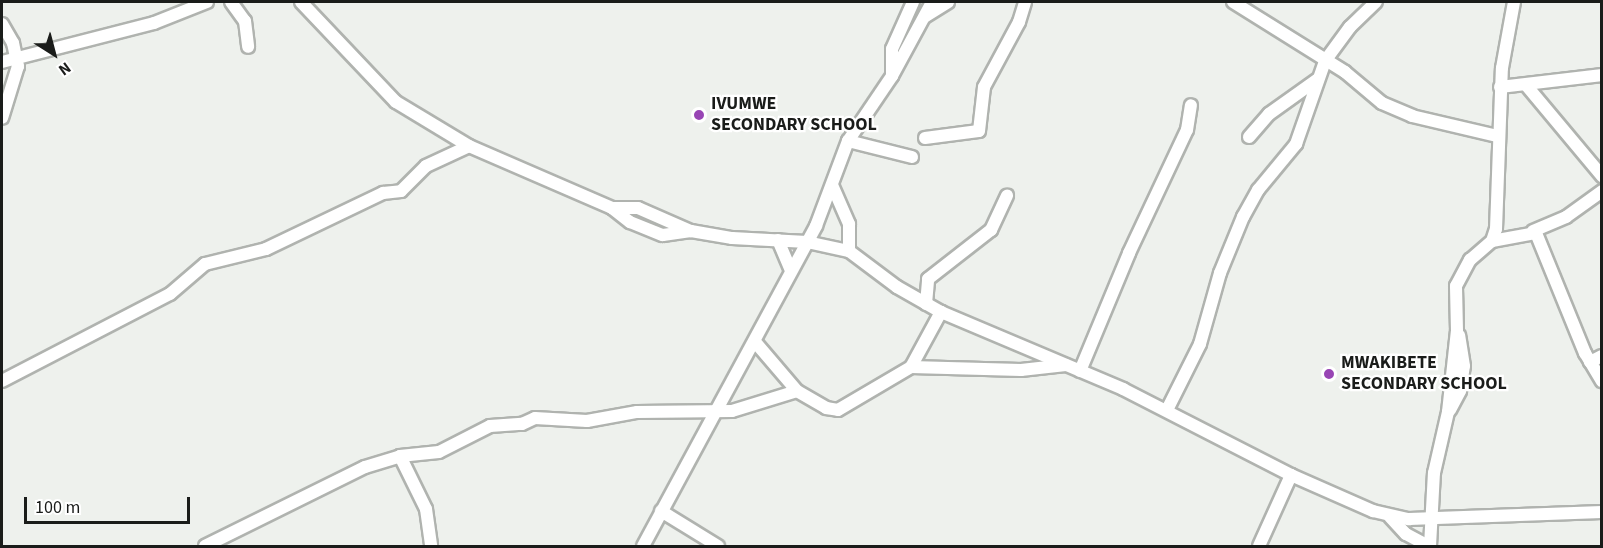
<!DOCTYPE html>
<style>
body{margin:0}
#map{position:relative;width:1603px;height:548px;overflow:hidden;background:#eef1ed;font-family:"Source Sans 3",sans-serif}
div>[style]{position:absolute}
.roads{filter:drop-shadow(2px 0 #b0b3af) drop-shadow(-2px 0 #b0b3af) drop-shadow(0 2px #b0b3af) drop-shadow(0 -2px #b0b3af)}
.street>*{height:12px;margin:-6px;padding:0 6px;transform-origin:6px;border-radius:6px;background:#fff}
.dots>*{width:16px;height:16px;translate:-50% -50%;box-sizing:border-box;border:3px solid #fff;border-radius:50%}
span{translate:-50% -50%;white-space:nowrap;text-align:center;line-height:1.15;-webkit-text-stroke:4.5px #fff;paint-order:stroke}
.poi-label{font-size:18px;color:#1a1c1a;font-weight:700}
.left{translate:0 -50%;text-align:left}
.frame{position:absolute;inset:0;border:3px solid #1a1c1a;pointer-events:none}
.north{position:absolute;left:24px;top:24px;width:60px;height:60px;-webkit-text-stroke:4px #fff;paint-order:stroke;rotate:144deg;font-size:16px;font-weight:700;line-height:24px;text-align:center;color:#1a1c1a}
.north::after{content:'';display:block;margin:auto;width:21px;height:27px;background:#1a1c1a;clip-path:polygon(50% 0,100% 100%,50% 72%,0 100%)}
.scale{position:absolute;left:24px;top:497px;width:166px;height:27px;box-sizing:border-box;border:3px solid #1a1c1a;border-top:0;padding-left:8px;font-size:18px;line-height:21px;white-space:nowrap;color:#1a1c1a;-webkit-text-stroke:4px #fff;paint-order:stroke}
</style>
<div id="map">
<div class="roads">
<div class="street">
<div style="left:231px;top:2px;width:24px;rotate:54deg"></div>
<div style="left:245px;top:21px;width:26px;rotate:83deg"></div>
<div style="left:301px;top:2px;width:138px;rotate:46.5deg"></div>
<div style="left:396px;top:102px;width:85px;rotate:31.1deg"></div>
<div style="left:469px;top:146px;width:156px;rotate:23.4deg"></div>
<div style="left:612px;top:208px;width:26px"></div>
<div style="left:638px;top:208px;width:58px;rotate:23.5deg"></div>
<div style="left:691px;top:231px;width:42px;rotate:9.7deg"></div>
<div style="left:732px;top:238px;width:75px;rotate:3.1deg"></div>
<div style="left:807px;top:242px;width:43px;rotate:12.1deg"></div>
<div style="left:849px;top:251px;width:60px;rotate:36.9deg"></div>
<div style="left:897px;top:287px;width:51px;rotate:29.6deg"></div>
<div style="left:941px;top:312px;width:198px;rotate:22.9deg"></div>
<div style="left:1123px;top:389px;width:189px;rotate:27.1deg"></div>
<div style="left:1291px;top:475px;width:90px;rotate:23.7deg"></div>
<div style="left:1373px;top:511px;width:37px;rotate:13deg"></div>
<div style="left:1409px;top:519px;width:193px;rotate:-2.1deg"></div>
<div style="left:1233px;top:2px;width:132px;rotate:32deg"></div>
<div style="left:1345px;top:72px;width:48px;rotate:40deg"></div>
<div style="left:1382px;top:103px;width:33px;rotate:23deg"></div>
<div style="left:1412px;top:116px;width:87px;rotate:13.2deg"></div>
<div style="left:926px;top:16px;width:26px;rotate:-32deg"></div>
<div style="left:2px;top:24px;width:22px;rotate:60deg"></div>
<div style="left:13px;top:43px;width:24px;rotate:78deg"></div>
<div style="left:18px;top:66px;width:54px;rotate:107.1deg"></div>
<div style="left:2px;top:62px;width:157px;rotate:-14.4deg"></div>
<div style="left:154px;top:23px;width:57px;rotate:-21.6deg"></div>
<div style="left:892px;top:76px;width:84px;rotate:-61.6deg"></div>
<div style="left:1526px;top:85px;width:119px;rotate:50.1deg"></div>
<div style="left:1500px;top:87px;width:103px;rotate:-6.7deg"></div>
<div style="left:1249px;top:137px;width:30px;rotate:-49deg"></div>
<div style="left:1269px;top:114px;width:60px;rotate:-35.5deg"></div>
<div style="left:925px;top:138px;width:54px;rotate:-7.4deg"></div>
<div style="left:979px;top:131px;width:44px;rotate:-83.5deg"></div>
<div style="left:984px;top:87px;width:74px;rotate:-61.7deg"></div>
<div style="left:1019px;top:22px;width:21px;rotate:-73deg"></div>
<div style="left:848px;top:141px;width:66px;rotate:14deg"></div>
<div style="left:832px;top:185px;width:43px;rotate:66.4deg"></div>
<div style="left:849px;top:224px;width:27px;rotate:90deg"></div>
<div style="left:612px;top:208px;width:23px;rotate:38deg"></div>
<div style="left:630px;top:222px;width:35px;rotate:22deg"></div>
<div style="left:663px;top:235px;width:28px;rotate:-8deg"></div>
<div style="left:1533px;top:231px;width:36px;rotate:-23deg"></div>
<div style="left:1566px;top:217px;width:44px;rotate:-35.8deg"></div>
<div style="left:778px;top:240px;width:33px;rotate:67deg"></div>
<div style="left:1492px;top:241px;width:45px;rotate:-10.3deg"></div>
<div style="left:1536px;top:233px;width:130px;rotate:67.8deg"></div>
<div style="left:1585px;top:353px;width:33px;rotate:59deg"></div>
<div style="left:926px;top:304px;width:25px;rotate:-85deg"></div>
<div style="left:928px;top:279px;width:80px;rotate:-37.9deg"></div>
<div style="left:991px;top:230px;width:38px;rotate:-65deg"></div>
<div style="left:756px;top:343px;width:63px;rotate:49.5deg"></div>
<div style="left:797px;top:391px;width:34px;rotate:30deg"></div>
<div style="left:826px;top:408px;width:12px;rotate:9deg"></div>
<div style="left:838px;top:410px;width:85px;rotate:-30.5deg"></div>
<div style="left:911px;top:367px;width:63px;rotate:-61.4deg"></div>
<div style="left:1590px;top:362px;width:13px;rotate:-27deg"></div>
<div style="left:911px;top:367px;width:110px;rotate:1.6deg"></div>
<div style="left:1021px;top:370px;width:45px;rotate:-6.3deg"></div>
<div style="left:1080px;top:371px;width:128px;rotate:-67.4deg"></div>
<div style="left:1129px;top:253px;width:136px;rotate:-64.8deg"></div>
<div style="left:1187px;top:130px;width:25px;rotate:-81deg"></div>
<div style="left:2px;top:381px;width:189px;rotate:-27.4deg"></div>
<div style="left:170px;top:294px;width:46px;rotate:-40.6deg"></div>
<div style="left:205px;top:264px;width:63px;rotate:-13.8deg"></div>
<div style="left:266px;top:249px;width:130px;rotate:-25.6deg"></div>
<div style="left:383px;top:193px;width:18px;rotate:-6deg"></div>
<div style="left:401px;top:191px;width:35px;rotate:-45deg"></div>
<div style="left:426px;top:166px;width:47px;rotate:-24.9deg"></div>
<div style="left:1167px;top:410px;width:74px;rotate:-63.4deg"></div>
<div style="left:1200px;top:344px;width:74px;rotate:-74.3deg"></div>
<div style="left:1220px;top:273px;width:61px;rotate:-67.7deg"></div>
<div style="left:1243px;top:217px;width:31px;rotate:-61deg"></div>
<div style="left:1258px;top:190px;width:60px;rotate:-50.4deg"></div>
<div style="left:1296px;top:144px;width:88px;rotate:-70.7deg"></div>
<div style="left:1325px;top:61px;width:42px;rotate:-53.7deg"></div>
<div style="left:1350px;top:27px;width:36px;rotate:-44deg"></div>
<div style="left:1450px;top:410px;width:21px;rotate:-62deg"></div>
<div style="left:1460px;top:391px;width:25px;rotate:-81deg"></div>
<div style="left:1464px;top:366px;width:31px;rotate:-99deg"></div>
<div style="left:400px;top:456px;width:59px;rotate:63.9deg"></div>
<div style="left:426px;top:509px;width:37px;rotate:82deg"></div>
<div style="left:661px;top:511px;width:67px;rotate:31.6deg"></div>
<div style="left:1390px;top:517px;width:23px;rotate:47deg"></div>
<div style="left:1406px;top:534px;width:26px;rotate:28deg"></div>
<div style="left:205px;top:546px;width:178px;rotate:-26.3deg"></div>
<div style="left:365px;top:467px;width:37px;rotate:-17deg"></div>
<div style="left:400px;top:456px;width:39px;rotate:-6deg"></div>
<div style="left:439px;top:452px;width:57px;rotate:-27deg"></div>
<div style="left:490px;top:426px;width:32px;rotate:-4deg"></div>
<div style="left:522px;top:424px;width:14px;rotate:-25deg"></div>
<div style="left:535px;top:418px;width:52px;rotate:3.3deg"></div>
<div style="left:587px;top:421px;width:51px;rotate:-10.2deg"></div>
<div style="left:637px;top:412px;width:95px;rotate:-0.6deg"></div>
<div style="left:732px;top:411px;width:68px;rotate:-17.1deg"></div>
<div style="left:643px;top:546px;width:364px;rotate:-61.6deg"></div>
<div style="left:816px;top:226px;width:91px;rotate:-69.4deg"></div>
<div style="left:848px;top:141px;width:78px;rotate:-55.9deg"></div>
<div style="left:892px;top:76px;width:27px;rotate:-90deg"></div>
<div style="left:892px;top:49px;width:51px;rotate:-65.9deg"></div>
<div style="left:1259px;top:546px;width:78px;rotate:-65.7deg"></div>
<div style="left:1430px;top:546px;width:73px;rotate:-86.9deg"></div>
<div style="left:1434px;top:473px;width:63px;rotate:-77.1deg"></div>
<div style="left:1448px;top:412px;width:81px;rotate:-83.7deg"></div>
<div style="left:1457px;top:331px;width:45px;rotate:-91.3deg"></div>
<div style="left:1456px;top:286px;width:30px;rotate:-62deg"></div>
<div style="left:1470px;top:260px;width:29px;rotate:-41deg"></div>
<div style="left:1492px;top:241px;width:13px;rotate:-72deg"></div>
<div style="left:1496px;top:229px;width:161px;rotate:-87.9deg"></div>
<div style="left:1502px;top:68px;width:67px;rotate:-79.7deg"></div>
</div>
</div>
<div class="dots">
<div style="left:699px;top:115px;background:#9845b4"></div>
<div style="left:1329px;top:374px;background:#9845b4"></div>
</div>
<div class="poi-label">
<span class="left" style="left:711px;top:115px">IVUMWE<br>SECONDARY SCHOOL</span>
<span class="left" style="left:1341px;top:374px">MWAKIBETE<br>SECONDARY SCHOOL</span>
</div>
<div class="frame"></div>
<div class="north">N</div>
<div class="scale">100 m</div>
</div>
